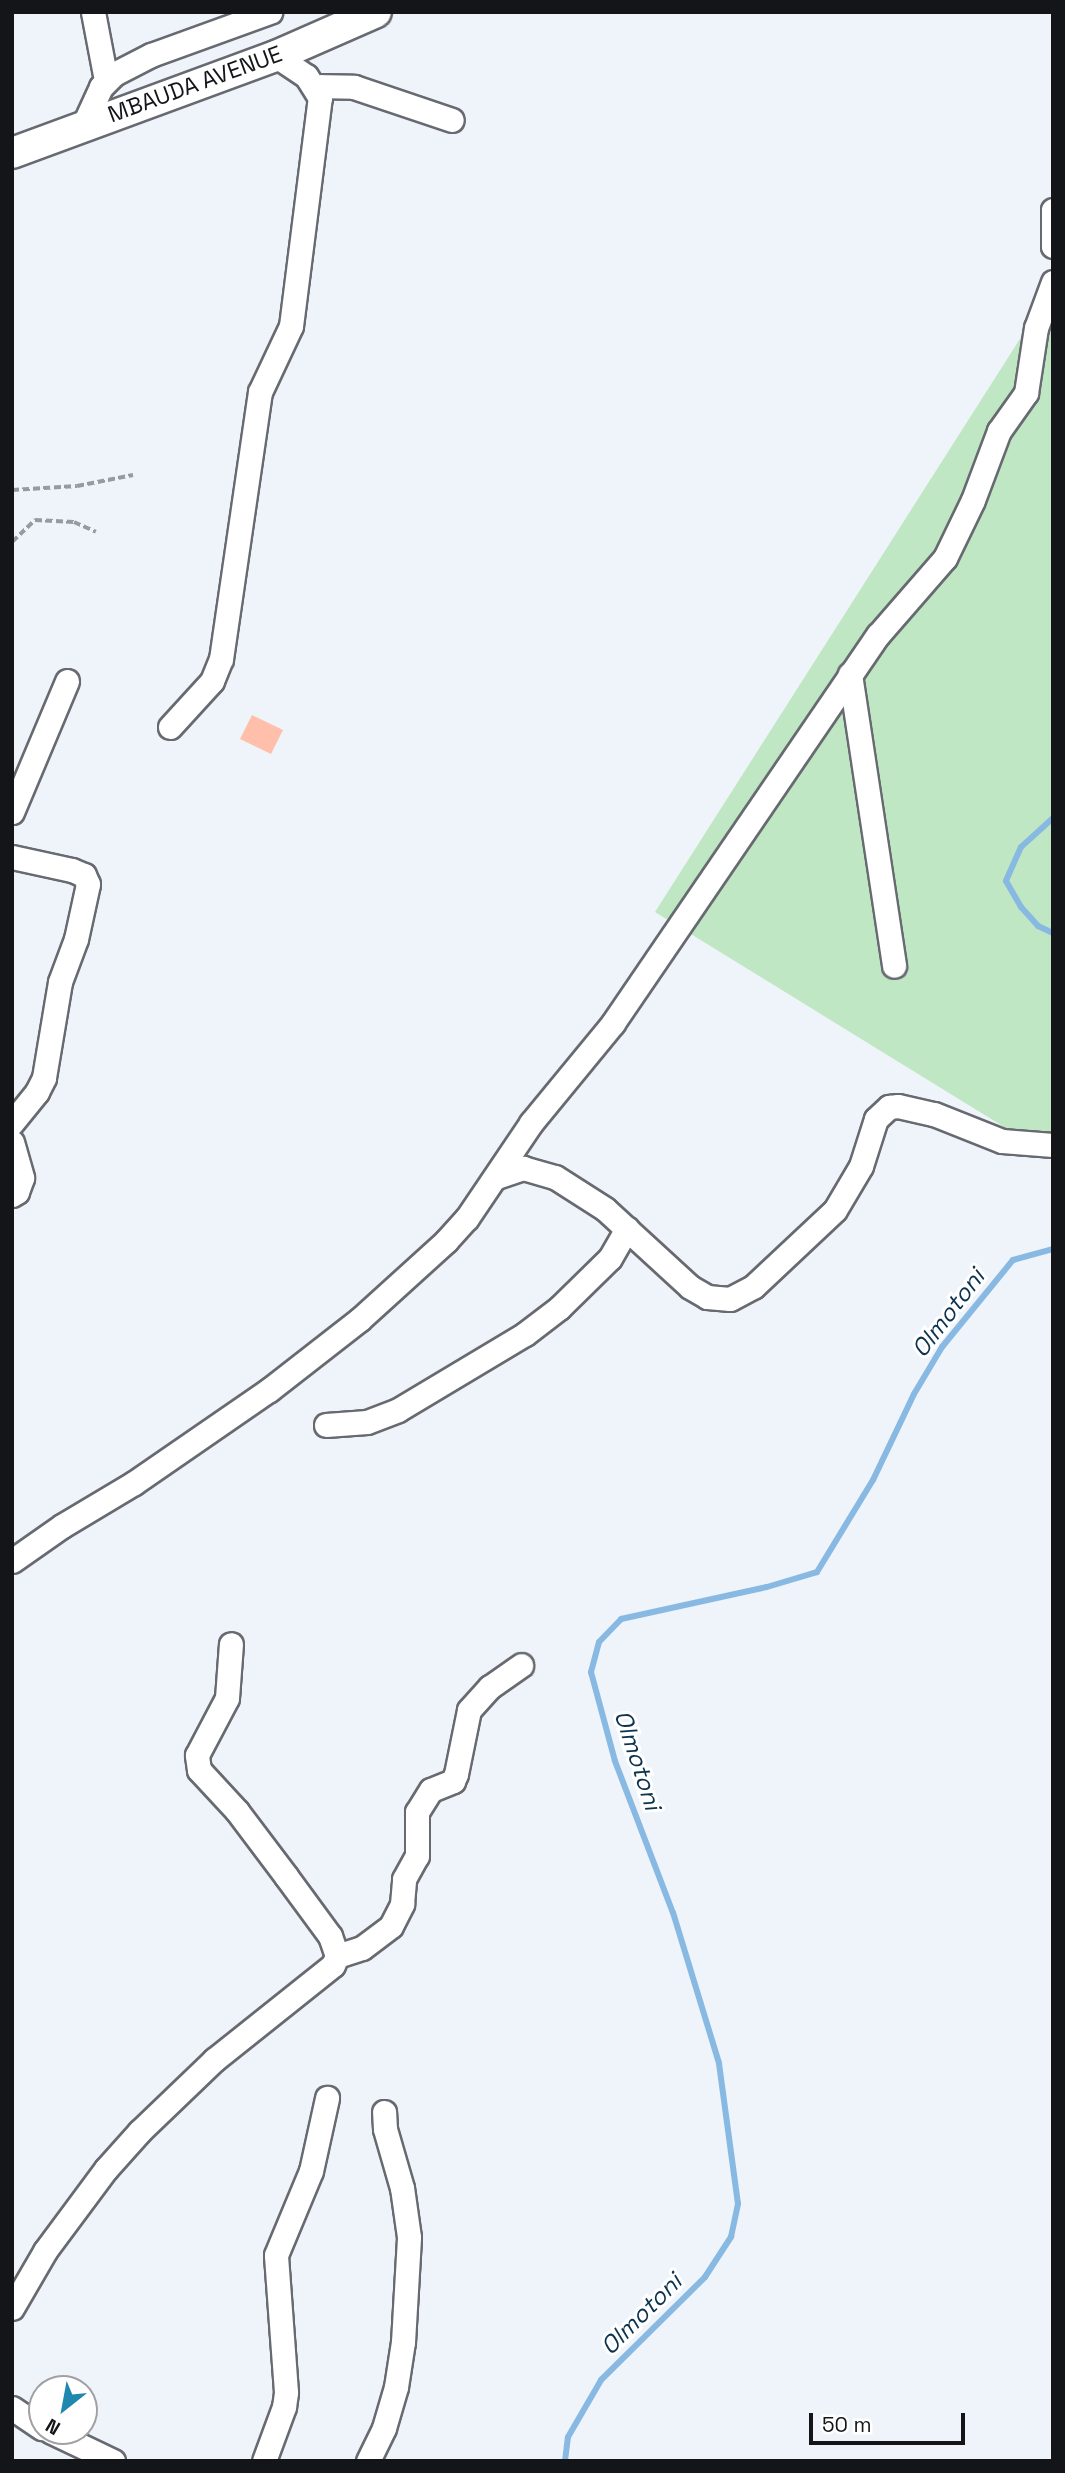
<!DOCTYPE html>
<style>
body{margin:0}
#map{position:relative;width:1065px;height:2473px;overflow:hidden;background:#eff3fa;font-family:"Space Grotesk",sans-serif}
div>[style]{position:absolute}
.green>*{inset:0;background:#c0e7c3}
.stream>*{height:6px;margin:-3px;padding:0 3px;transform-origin:3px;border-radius:3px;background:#88b9e2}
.building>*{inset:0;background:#ffbfab}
.path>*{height:3.5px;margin-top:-1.75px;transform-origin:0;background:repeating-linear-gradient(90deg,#979a9f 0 7px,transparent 0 10.5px)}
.roads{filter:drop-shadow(2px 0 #676a71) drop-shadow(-2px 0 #676a71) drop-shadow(0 2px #676a71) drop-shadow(0 -2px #676a71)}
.minor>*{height:23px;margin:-11.5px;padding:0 11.5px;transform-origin:11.5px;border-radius:11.5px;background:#fff}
.tertiary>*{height:30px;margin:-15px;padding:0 15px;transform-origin:15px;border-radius:15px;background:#fff}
span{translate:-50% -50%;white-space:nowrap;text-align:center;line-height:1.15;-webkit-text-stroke:6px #fff;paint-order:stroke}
.street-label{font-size:23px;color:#141518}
.water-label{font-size:24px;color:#0c324e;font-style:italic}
.frame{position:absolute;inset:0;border:14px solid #141518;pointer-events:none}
.north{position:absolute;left:28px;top:2375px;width:70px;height:70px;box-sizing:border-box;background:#fff;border:2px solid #a1a1a3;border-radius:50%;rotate:211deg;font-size:19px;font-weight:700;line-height:28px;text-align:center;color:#141518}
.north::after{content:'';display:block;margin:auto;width:24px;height:32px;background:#1e88af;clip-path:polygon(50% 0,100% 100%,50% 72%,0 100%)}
.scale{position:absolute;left:809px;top:2413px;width:156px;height:32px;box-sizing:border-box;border:4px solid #141518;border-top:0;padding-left:9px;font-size:21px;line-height:24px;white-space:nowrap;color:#141518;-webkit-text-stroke:5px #fff;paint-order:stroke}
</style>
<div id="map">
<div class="green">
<div style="clip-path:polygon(1053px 287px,1053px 1157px,655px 912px)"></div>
</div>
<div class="stream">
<div style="left:1053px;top:818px;width:43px;rotate:137.8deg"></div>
<div style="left:1021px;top:847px;width:37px;rotate:114deg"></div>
<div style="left:1006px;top:881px;width:30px;rotate:60deg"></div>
<div style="left:1021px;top:907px;width:25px;rotate:48deg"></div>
<div style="left:1038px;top:926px;width:17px;rotate:25deg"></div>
<div style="left:565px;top:2461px;width:24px;rotate:-83deg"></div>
<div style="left:568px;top:2437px;width:66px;rotate:-59.9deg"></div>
<div style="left:601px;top:2380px;width:146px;rotate:-44.7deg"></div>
<div style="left:705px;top:2277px;width:48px;rotate:-57deg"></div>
<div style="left:731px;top:2237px;width:34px;rotate:-78deg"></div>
<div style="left:738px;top:2204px;width:142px;rotate:-97.7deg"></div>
<div style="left:719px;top:2063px;width:157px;rotate:-107deg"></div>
<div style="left:673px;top:1913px;width:163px;rotate:-110.9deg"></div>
<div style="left:615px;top:1761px;width:92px;rotate:-105.1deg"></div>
<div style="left:591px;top:1672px;width:31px;rotate:-75deg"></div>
<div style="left:599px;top:1642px;width:32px;rotate:-46deg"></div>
<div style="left:621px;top:1619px;width:149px;rotate:-12.4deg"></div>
<div style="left:767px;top:1587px;width:52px;rotate:-16.7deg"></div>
<div style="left:817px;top:1572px;width:108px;rotate:-58.7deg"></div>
<div style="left:873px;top:1480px;width:95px;rotate:-64.5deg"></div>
<div style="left:914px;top:1394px;width:55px;rotate:-59.2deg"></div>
<div style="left:942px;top:1347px;width:112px;rotate:-50.8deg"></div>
<div style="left:1013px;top:1260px;width:41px;rotate:-15.4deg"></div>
</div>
<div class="building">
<div style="clip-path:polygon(252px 715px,283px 730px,271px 754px,240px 739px)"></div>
</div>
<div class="path">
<div style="left:12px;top:490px;width:65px;rotate:-3.5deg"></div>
<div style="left:77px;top:486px;width:57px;rotate:-11.1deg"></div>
<div style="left:12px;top:542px;width:32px;rotate:-44deg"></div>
<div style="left:35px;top:520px;width:39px;rotate:3deg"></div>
<div style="left:74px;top:522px;width:24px;rotate:24deg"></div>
</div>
<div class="roads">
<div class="minor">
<div style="left:93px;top:12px;width:69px;rotate:79.2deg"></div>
<div style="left:315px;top:86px;width:39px;rotate:1deg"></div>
<div style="left:354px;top:87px;width:103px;rotate:18.6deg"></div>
<div style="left:84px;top:124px;width:41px;rotate:-65.3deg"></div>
<div style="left:101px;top:87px;width:18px;rotate:-45deg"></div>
<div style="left:114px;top:74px;width:42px;rotate:-27.2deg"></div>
<div style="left:151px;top:55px;width:127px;rotate:-19.9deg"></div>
<div style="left:1053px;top:210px;width:36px;rotate:90deg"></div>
<div style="left:850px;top:674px;width:295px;rotate:81.4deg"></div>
<div style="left:170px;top:727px;width:62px;rotate:-47.6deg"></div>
<div style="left:212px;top:681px;width:24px;rotate:-68deg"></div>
<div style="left:221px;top:659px;width:270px;rotate:-81.7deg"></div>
<div style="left:260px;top:392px;width:73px;rotate:-64.8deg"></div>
<div style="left:291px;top:326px;width:230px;rotate:-82.8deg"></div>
<div style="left:320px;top:98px;width:26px;rotate:-122deg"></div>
<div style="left:306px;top:76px;width:36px;rotate:-146deg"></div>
<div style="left:12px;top:812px;width:142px;rotate:-67.2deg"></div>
<div style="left:12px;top:857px;width:61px;rotate:12.2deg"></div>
<div style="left:72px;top:870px;width:13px;rotate:23deg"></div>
<div style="left:84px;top:875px;width:10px;rotate:66deg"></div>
<div style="left:88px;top:884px;width:56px;rotate:102.3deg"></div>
<div style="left:76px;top:939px;width:46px;rotate:110.4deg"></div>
<div style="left:60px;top:982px;width:97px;rotate:99.5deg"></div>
<div style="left:44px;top:1078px;width:16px;rotate:117deg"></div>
<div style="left:37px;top:1092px;width:40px;rotate:129deg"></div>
<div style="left:12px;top:1142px;width:37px;rotate:74deg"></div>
<div style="left:22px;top:1178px;width:15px;rotate:110deg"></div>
<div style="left:17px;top:1192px;width:6px;rotate:149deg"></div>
<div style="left:497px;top:1177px;width:28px;rotate:-19deg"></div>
<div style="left:523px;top:1168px;width:33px;rotate:16deg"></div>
<div style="left:555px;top:1177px;width:59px;rotate:32.6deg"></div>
<div style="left:605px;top:1209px;width:115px;rotate:42.5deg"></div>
<div style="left:690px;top:1287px;width:20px;rotate:30deg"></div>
<div style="left:707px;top:1297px;width:23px;rotate:5deg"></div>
<div style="left:730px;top:1299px;width:26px;rotate:-28deg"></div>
<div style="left:753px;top:1287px;width:112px;rotate:-43.2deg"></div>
<div style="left:835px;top:1210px;width:51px;rotate:-59.4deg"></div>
<div style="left:861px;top:1166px;width:49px;rotate:-72.3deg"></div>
<div style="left:876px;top:1119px;width:18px;rotate:-43deg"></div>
<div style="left:889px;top:1107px;width:9px;rotate:-6deg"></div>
<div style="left:898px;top:1106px;width:37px;rotate:13deg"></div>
<div style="left:934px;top:1114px;width:73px;rotate:21.7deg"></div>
<div style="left:1002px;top:1141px;width:51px;rotate:4.5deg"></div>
<div style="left:326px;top:1425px;width:41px;rotate:-4.2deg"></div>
<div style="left:367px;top:1422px;width:33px;rotate:-21deg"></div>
<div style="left:398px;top:1410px;width:148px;rotate:-30.9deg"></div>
<div style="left:525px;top:1334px;width:43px;rotate:-37.4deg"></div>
<div style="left:559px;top:1308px;width:71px;rotate:-44.4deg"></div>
<div style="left:610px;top:1258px;width:34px;rotate:-60deg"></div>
<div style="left:12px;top:1561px;width:61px;rotate:-35deg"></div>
<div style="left:62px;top:1526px;width:84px;rotate:-30.8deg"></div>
<div style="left:134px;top:1483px;width:164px;rotate:-34.6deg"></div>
<div style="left:269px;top:1390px;width:114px;rotate:-37.9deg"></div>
<div style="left:359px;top:1320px;width:118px;rotate:-42.2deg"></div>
<div style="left:446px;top:1241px;width:31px;rotate:-48deg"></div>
<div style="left:467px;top:1218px;width:115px;rotate:-56deg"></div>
<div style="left:531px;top:1123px;width:129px;rotate:-50.6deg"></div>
<div style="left:613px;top:1023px;width:470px;rotate:-55.7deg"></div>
<div style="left:878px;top:635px;width:102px;rotate:-49deg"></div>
<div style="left:945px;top:558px;width:64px;rotate:-64.2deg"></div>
<div style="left:973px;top:500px;width:74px;rotate:-69.4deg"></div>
<div style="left:999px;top:431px;width:47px;rotate:-54.6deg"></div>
<div style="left:1026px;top:393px;width:66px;rotate:-81.3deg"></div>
<div style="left:1036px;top:328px;width:49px;rotate:-69.7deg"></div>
<div style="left:337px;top:1956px;width:26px;rotate:-18deg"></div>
<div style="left:362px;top:1948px;width:36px;rotate:-37deg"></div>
<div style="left:391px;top:1926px;width:25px;rotate:-63deg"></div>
<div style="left:402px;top:1904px;width:25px;rotate:-85deg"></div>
<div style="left:404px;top:1879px;width:26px;rotate:-61deg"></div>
<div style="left:417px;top:1856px;width:44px;rotate:-90deg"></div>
<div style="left:417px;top:1812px;width:26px;rotate:-58deg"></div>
<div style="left:431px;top:1790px;width:24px;rotate:-22deg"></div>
<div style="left:453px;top:1781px;width:8px;rotate:-67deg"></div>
<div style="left:456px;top:1774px;width:65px;rotate:-78.5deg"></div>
<div style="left:469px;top:1710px;width:31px;rotate:-48deg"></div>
<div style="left:490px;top:1687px;width:38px;rotate:-35deg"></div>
<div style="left:12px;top:2308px;width:66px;rotate:-59.9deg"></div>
<div style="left:45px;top:2251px;width:102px;rotate:-53.4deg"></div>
<div style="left:106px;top:2169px;width:51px;rotate:-48.2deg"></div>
<div style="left:140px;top:2131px;width:103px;rotate:-43.8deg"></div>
<div style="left:214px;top:2060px;width:152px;rotate:-38.6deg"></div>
<div style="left:333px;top:1965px;width:10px;rotate:-66deg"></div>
<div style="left:337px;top:1956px;width:21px;rotate:-109deg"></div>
<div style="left:330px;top:1936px;width:74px;rotate:-126.3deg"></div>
<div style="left:286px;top:1876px;width:81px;rotate:-127deg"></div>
<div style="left:237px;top:1811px;width:56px;rotate:-132.8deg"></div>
<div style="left:199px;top:1770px;width:15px;rotate:-98deg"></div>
<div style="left:197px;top:1755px;width:64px;rotate:-62.2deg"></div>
<div style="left:227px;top:1698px;width:54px;rotate:-85.8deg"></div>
<div style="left:12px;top:2408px;width:36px;rotate:34deg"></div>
<div style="left:50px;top:2431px;width:70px;rotate:25.5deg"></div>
<div style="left:264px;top:2461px;width:58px;rotate:-69.7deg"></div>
<div style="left:284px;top:2407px;width:15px;rotate:-82deg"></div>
<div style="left:286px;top:2392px;width:137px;rotate:-94.2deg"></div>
<div style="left:276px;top:2255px;width:91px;rotate:-67.4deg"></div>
<div style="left:311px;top:2171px;width:75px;rotate:-77.6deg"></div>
<div style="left:368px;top:2461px;width:37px;rotate:-64deg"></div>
<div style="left:384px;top:2428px;width:43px;rotate:-73.7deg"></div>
<div style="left:396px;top:2387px;width:46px;rotate:-81.2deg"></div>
<div style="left:403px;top:2342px;width:105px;rotate:-86.7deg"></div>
<div style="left:409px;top:2237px;width:49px;rotate:-98.1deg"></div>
<div style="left:402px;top:2188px;width:61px;rotate:-106.1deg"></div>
<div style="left:385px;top:2129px;width:17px;rotate:-93deg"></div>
</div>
<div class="tertiary">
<div style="left:12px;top:153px;width:281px;rotate:-20.2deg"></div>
<div style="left:276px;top:56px;width:109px;rotate:-23.7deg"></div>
</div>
</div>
<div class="street-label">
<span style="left:195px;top:84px;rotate:-20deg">MBAUDA AVENUE</span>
</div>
<div class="water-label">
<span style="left:948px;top:1313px;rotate:-53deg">Olmotoni</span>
<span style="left:638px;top:1760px;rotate:72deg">Olmotoni</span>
<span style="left:641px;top:2314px;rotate:-45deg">Olmotoni</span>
</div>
<div class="frame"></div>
<div class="north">N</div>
<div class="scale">50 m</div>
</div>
